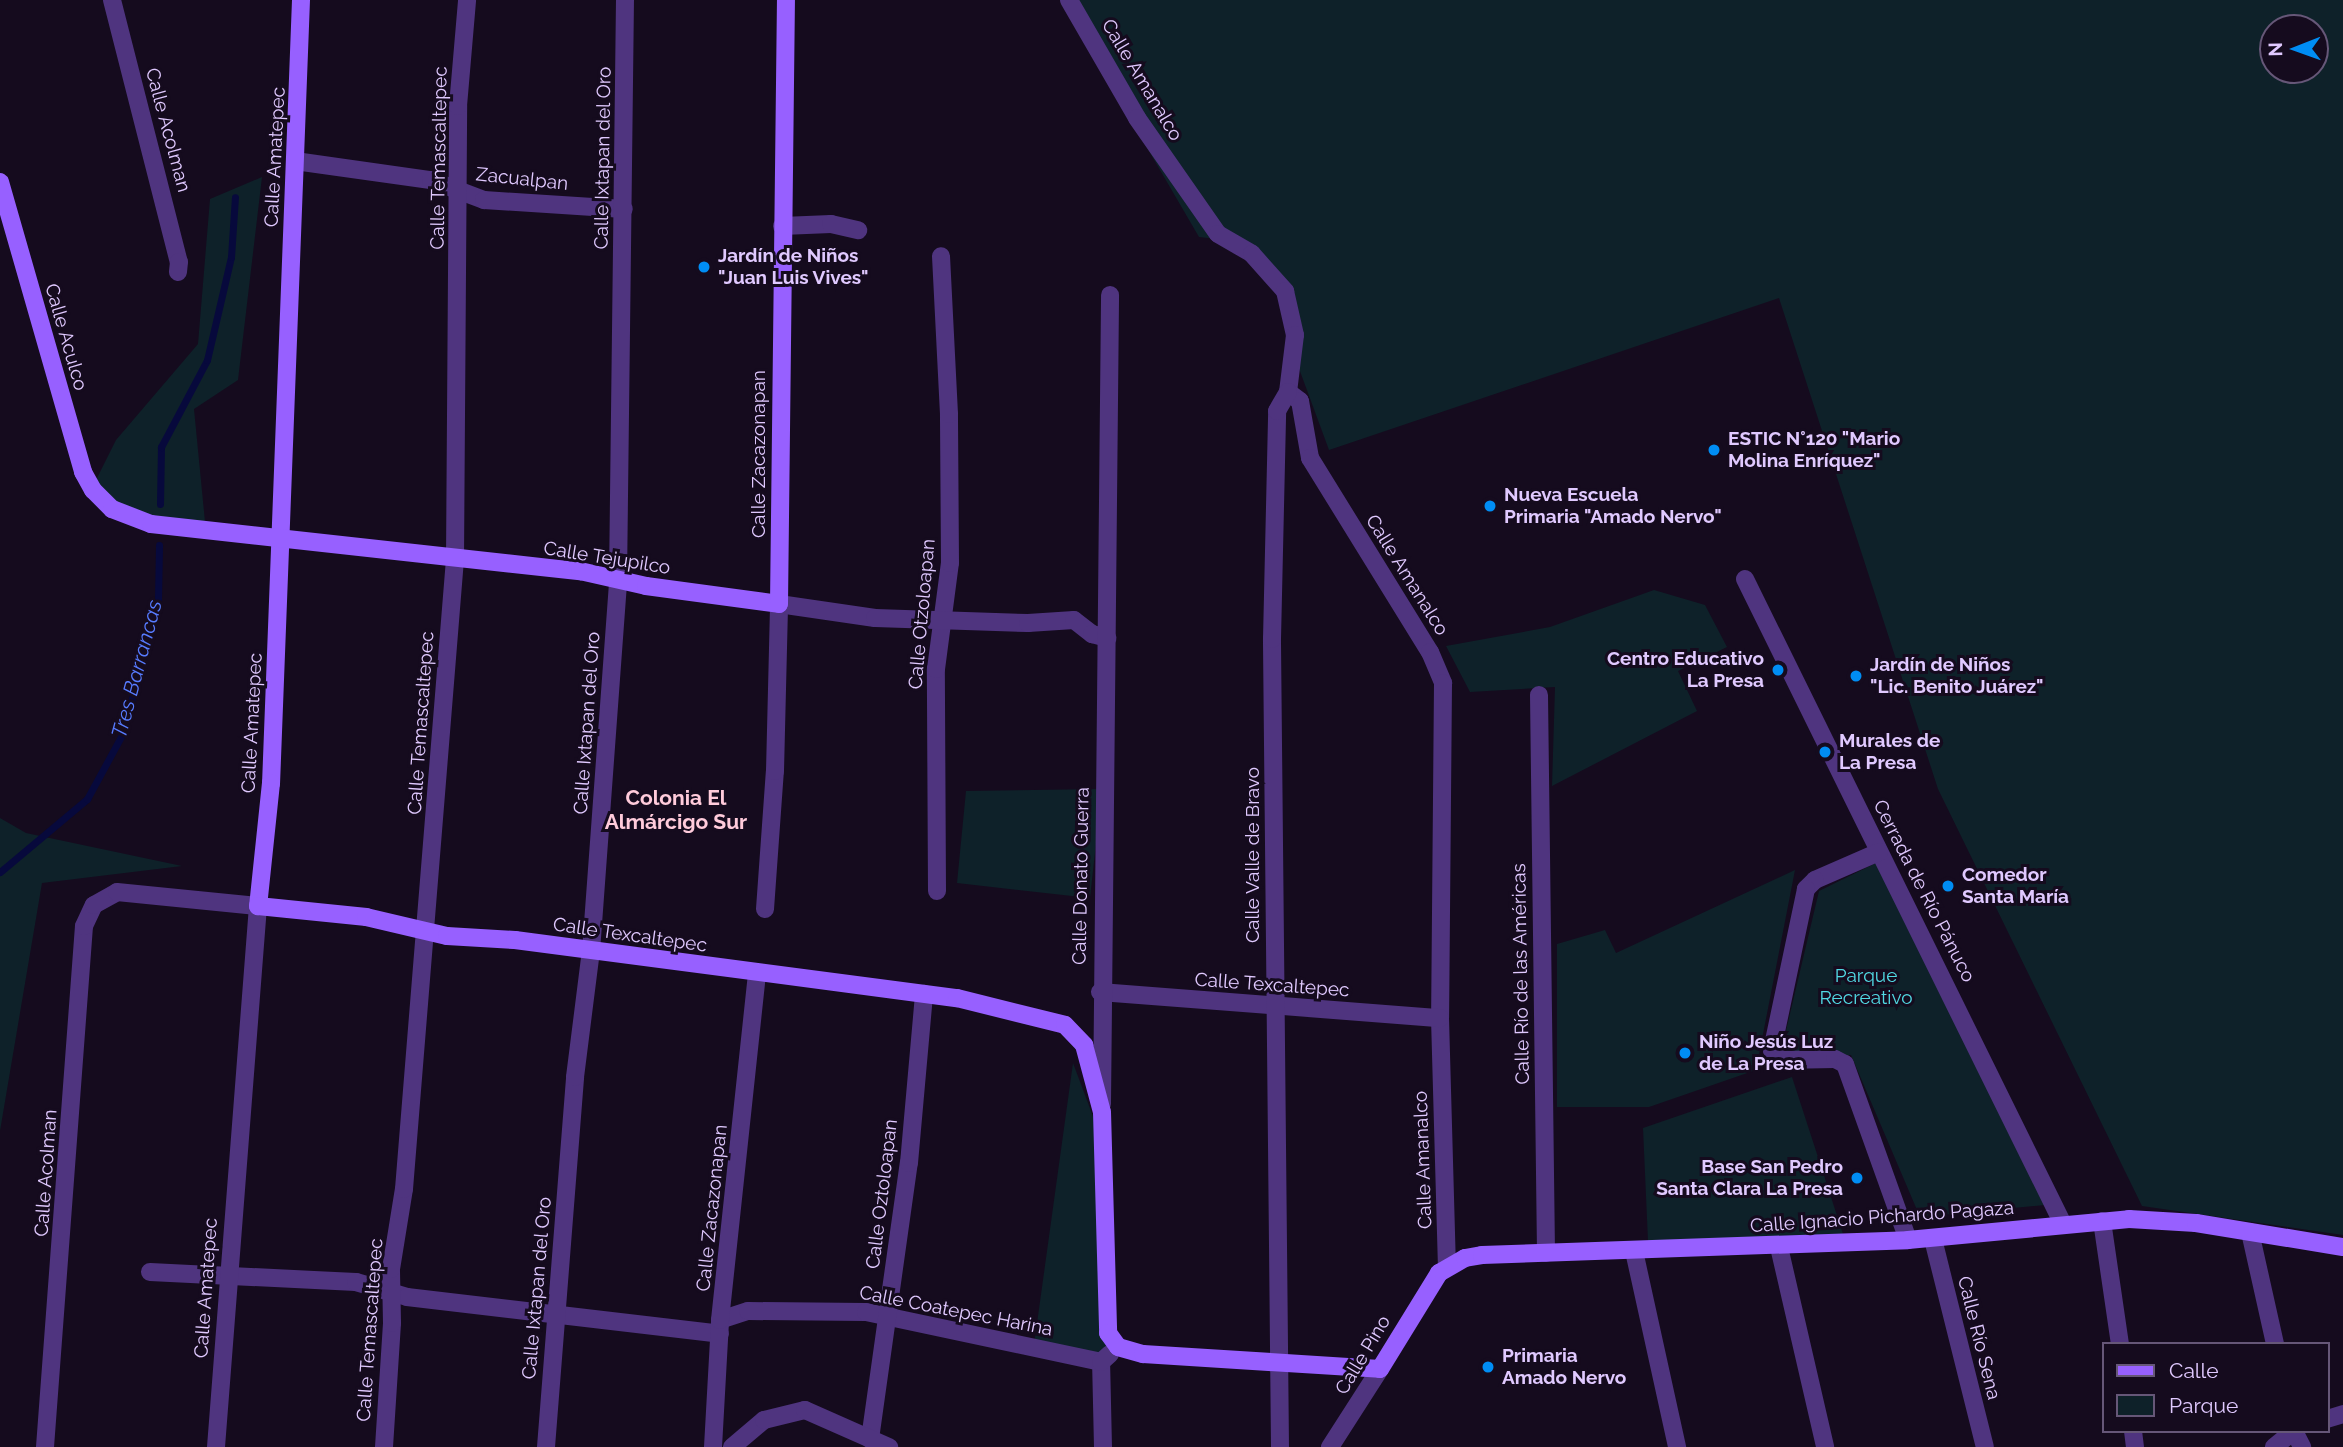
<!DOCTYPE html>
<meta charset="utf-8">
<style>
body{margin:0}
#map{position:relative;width:2343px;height:1447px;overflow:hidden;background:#150b1e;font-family:Raleway,sans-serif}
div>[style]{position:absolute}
.green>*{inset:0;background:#0e2129}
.stream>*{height:7px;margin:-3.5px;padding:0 3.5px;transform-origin:3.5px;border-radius:3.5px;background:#07093c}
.street>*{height:18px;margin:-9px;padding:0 9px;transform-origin:9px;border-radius:9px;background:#4f347f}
.secondary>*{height:18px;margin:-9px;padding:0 9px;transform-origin:9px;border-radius:9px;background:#9760ff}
.dots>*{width:19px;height:19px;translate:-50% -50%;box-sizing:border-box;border:4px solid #150b1e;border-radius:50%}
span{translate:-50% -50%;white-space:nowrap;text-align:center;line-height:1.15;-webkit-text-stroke:6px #150b1e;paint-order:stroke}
.street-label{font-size:19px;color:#e0c9ff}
.poi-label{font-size:19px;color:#e0c9ff;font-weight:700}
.left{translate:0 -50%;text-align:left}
.right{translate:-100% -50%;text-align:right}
.park-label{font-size:19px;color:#51d9e3}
.water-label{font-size:21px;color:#577bff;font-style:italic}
.neighbourhood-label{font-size:21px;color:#ffcbdb;font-weight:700}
.legend{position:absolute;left:2102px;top:1342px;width:228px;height:91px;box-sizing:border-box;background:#150b1e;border:2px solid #665778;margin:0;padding:9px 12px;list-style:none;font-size:21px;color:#e0c9ff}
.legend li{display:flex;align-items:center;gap:14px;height:35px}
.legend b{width:35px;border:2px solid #665778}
.north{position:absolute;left:2259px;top:14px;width:70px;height:70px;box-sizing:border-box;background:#150b1e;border:2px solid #665778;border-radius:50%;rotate:269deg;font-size:19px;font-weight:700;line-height:28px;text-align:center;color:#e0c9ff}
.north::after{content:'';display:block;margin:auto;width:24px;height:32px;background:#008df4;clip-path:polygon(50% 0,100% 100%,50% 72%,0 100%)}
</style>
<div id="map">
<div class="green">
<div style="clip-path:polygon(evenodd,1061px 0,2343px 0,2343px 1235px,2142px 1206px,1938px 789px,1779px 298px,1329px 450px,1294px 355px,1292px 293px,1235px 241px,1199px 237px,1061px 0,2273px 28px,2315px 28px,2315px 70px,2273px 70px,2273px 28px)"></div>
<div style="clip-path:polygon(262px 177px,238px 380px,194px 409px,206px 532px,135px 513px,90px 492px,116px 440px,198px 344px,210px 199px)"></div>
<div style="clip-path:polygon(1654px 590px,1705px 605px,1727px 647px,1678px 671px,1697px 711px,1552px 786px,1555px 687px,1470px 692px,1446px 646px,1550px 627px)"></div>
<div style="clip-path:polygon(1102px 789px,1090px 898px,957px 883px,966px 791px)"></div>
<div style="clip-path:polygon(0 818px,26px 833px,182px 866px,42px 883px,0 1131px)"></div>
<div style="clip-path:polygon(1882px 860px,2045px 1205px,1920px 1217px,1851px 1055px,1780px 1056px,1819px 891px)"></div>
<div style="clip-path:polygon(1795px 870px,1756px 1070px,1649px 1107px,1557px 1107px,1557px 944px,1605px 930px,1616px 953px)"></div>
<div style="clip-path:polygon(1073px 1063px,1100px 1135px,1109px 1370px,1034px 1345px)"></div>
<div style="clip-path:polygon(1792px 1077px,1843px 1234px,1648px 1241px,1643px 1128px)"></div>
</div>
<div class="stream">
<div style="left:160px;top:504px;width:57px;rotate:-89deg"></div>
<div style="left:161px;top:447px;width:98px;rotate:-62.1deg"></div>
<div style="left:207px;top:360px;width:106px;rotate:-76.9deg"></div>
<div style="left:231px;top:257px;width:60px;rotate:-86.2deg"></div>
<div style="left:0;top:872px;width:114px;rotate:-40deg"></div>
<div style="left:87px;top:799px;width:75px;rotate:-61.4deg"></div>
<div style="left:123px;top:733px;width:138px;rotate:-75.4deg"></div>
<div style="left:158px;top:599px;width:54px;rotate:-88.9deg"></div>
</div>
<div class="street">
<div style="left:112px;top:0;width:270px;rotate:75.7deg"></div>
<div style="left:179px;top:262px;width:10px;rotate:96deg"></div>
<div style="left:1069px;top:0;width:136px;rotate:60deg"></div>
<div style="left:1137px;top:118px;width:141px;rotate:55.1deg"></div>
<div style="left:1218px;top:234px;width:39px;rotate:30deg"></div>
<div style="left:1252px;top:254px;width:50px;rotate:48.3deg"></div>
<div style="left:1285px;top:291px;width:45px;rotate:77.2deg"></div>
<div style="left:1295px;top:335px;width:57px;rotate:97deg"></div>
<div style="left:295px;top:161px;width:137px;rotate:8deg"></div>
<div style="left:431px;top:180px;width:57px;rotate:20.7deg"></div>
<div style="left:484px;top:200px;width:140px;rotate:3.7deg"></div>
<div style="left:782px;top:226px;width:49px;rotate:-2.3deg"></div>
<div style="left:831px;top:224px;width:28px;rotate:13deg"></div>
<div style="left:1288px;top:392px;width:15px;rotate:37deg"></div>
<div style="left:1300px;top:401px;width:58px;rotate:80deg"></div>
<div style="left:1310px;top:458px;width:228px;rotate:58.3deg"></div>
<div style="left:1430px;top:652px;width:34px;rotate:67deg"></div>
<div style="left:1443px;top:683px;width:335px;rotate:90.5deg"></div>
<div style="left:1440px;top:1018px;width:248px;rotate:88.4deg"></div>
<div style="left:1745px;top:579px;width:719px;rotate:63.76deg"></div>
<div style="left:1539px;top:695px;width:558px;rotate:89.28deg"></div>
<div style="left:1879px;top:852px;width:70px;rotate:156.4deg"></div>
<div style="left:1815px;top:880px;width:13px;rotate:135deg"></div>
<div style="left:1806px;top:889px;width:165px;rotate:101.9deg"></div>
<div style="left:1772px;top:1050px;width:13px;rotate:48deg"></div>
<div style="left:1781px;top:1060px;width:54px;rotate:-1.1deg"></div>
<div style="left:1835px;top:1059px;width:11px;rotate:27deg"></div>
<div style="left:1845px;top:1064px;width:187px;rotate:70.3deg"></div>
<div style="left:937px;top:891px;width:222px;rotate:-90.3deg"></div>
<div style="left:936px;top:669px;width:107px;rotate:-82.5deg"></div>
<div style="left:950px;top:563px;width:149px;rotate:-90.4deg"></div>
<div style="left:949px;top:414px;width:158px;rotate:-92.9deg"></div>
<div style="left:765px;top:909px;width:138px;rotate:-85.9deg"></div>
<div style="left:775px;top:771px;width:167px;rotate:-88.6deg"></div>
<div style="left:779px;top:604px;width:97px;rotate:8.3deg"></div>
<div style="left:875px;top:618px;width:153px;rotate:1.9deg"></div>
<div style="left:1028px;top:623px;width:46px;rotate:-3.7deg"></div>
<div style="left:1074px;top:620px;width:23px;rotate:38deg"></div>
<div style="left:1092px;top:634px;width:16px;rotate:15deg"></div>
<div style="left:1100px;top:992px;width:341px;rotate:4.4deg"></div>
<div style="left:1102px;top:1104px;width:809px;rotate:-89.43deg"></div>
<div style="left:2102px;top:1221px;width:124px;rotate:81.7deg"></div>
<div style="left:2250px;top:1232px;width:115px;rotate:77.4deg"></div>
<div style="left:1933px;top:1239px;width:214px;rotate:76deg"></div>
<div style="left:1779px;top:1247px;width:205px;rotate:77deg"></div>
<div style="left:1634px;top:1251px;width:201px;rotate:77.6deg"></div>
<div style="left:150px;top:1272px;width:206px;rotate:2.8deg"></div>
<div style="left:356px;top:1282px;width:53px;rotate:16.4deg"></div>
<div style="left:407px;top:1297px;width:315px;rotate:6.7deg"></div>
<div style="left:720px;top:1320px;width:29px;rotate:-18deg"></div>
<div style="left:748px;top:1311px;width:118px;rotate:0.5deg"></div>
<div style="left:866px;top:1312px;width:240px;rotate:12deg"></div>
<div style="left:2327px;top:1419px;width:17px;rotate:-17deg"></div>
<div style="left:2133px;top:1431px;width:16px;rotate:83deg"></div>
<div style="left:2294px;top:1431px;width:18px;rotate:63deg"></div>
<div style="left:870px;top:1439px;width:279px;rotate:-82deg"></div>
<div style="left:909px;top:1163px;width:170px;rotate:-84.9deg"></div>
<div style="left:45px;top:1447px;width:522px;rotate:-85.72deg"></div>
<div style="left:84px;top:926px;width:23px;rotate:-65deg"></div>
<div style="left:94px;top:905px;width:26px;rotate:-29deg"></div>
<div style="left:117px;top:892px;width:142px;rotate:5.7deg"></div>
<div style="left:258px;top:906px;width:543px;rotate:94.44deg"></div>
<div style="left:384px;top:1447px;width:124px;rotate:-86.3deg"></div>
<div style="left:392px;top:1323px;width:54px;rotate:-91.1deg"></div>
<div style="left:391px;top:1269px;width:81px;rotate:-80.8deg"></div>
<div style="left:404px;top:1189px;width:632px;rotate:-85.37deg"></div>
<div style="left:455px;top:559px;width:453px;rotate:-89.6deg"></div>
<div style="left:458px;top:106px;width:106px;rotate:-85.1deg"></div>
<div style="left:546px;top:1447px;width:371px;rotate:-85.5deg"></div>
<div style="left:575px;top:1077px;width:127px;rotate:-82.8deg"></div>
<div style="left:591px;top:951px;width:372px;rotate:-85.8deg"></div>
<div style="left:618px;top:580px;width:580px;rotate:-89.31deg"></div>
<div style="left:713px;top:1447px;width:127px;rotate:-86.8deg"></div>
<div style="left:720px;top:1320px;width:349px;rotate:-83.9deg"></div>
<div style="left:732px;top:1447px;width:42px;rotate:-40.2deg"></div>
<div style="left:764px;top:1420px;width:42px;rotate:-13.7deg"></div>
<div style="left:805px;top:1410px;width:92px;rotate:23.8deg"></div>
<div style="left:1103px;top:1447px;width:85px;rotate:-91.3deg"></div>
<div style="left:1101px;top:1362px;width:12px;rotate:-42deg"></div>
<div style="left:1280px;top:1447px;width:808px;rotate:-90.57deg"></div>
<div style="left:1272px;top:639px;width:228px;rotate:-88.7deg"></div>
<div style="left:1277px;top:411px;width:22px;rotate:-60deg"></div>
<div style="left:1330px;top:1447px;width:93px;rotate:-57.3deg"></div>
<div style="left:2274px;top:1447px;width:26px;rotate:-39deg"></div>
</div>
<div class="secondary">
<div style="left:301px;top:0;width:784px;rotate:92.19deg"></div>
<div style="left:271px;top:783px;width:124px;rotate:96deg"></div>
<div style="left:258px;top:906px;width:109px;rotate:5.8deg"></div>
<div style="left:366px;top:917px;width:83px;rotate:13.2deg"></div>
<div style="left:447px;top:936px;width:68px;rotate:3.4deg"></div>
<div style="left:515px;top:940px;width:446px;rotate:7.5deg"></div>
<div style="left:957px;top:998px;width:111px;rotate:14deg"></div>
<div style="left:1065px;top:1025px;width:28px;rotate:46deg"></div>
<div style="left:1084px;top:1045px;width:69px;rotate:75deg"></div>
<div style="left:1102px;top:1112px;width:221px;rotate:88.4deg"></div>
<div style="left:1108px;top:1333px;width:17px;rotate:54deg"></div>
<div style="left:1118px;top:1347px;width:26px;rotate:16deg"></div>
<div style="left:1143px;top:1354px;width:237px;rotate:3.6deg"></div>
<div style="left:1380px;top:1369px;width:113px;rotate:-58.4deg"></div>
<div style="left:1439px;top:1273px;width:30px;rotate:-30deg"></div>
<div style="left:1465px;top:1258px;width:17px;rotate:-10deg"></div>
<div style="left:1482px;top:1255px;width:426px;rotate:-2deg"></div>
<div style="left:1908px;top:1240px;width:222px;rotate:-5.4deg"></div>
<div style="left:2129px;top:1219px;width:67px;rotate:3.4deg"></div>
<div style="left:2196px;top:1223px;width:149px;rotate:9.3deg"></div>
<div style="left:0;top:182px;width:302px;rotate:74deg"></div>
<div style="left:83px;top:472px;width:21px;rotate:61deg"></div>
<div style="left:93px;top:490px;width:27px;rotate:45deg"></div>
<div style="left:112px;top:509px;width:42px;rotate:21deg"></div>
<div style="left:151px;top:524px;width:432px;rotate:6.3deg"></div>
<div style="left:580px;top:571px;width:68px;rotate:12.8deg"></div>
<div style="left:646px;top:586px;width:134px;rotate:7.7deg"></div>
<div style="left:779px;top:604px;width:604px;rotate:-89.34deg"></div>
</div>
<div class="dots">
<div style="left:704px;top:267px;background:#008df4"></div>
<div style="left:1714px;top:450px;background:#008df4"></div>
<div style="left:1490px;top:506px;background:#008df4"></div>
<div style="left:1778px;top:670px;background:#008df4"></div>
<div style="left:1856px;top:676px;background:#008df4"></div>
<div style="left:1825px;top:752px;background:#008df4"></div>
<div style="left:1948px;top:886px;background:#008df4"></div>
<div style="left:1685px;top:1053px;background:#008df4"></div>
<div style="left:1857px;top:1178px;background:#008df4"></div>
<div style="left:1488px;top:1367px;background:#008df4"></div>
</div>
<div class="street-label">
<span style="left:1142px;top:80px;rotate:59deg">Calle Amanalco</span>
<span style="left:168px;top:130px;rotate:75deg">Calle Acolman</span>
<span style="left:275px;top:157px;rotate:-87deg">Calle Amatepec</span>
<span style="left:439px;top:158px;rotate:-89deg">Calle Temascaltepec</span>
<span style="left:603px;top:158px;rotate:-89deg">Calle Ixtapan del Oro</span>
<span style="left:522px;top:179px;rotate:6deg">Zacualpan</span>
<span style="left:66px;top:337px;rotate:74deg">Calle Aculco</span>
<span style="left:759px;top:454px;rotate:-90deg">Calle Zacazonapan</span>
<span style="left:607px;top:558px;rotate:9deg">Calle Tejupilco</span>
<span style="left:1407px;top:575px;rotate:58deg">Calle Amanalco</span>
<span style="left:922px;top:614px;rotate:-85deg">Calle Otzoloapan</span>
<span style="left:252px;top:723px;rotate:-87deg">Calle Amatepec</span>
<span style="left:421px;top:723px;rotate:-86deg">Calle Temascaltepec</span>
<span style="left:587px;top:723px;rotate:-86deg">Calle Ixtapan del Oro</span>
<span style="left:1253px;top:855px;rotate:-90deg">Calle Valle de Bravo</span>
<span style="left:1081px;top:876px;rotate:-89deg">Calle Donato Guerra</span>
<span style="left:1924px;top:891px;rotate:63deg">Cerrada de Río Pánuco</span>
<span style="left:630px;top:935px;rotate:8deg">Calle Texcaltepec</span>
<span style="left:1521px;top:974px;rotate:-91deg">Calle Río de las Américas</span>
<span style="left:1272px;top:985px;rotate:4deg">Calle Texcaltepec</span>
<span style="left:1423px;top:1160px;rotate:-92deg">Calle Amanalco</span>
<span style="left:46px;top:1173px;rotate:-86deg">Calle Acolman</span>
<span style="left:882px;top:1194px;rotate:-83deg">Calle Oztoloapan</span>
<span style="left:712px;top:1208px;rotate:-84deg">Calle Zacazonapan</span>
<span style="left:1882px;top:1217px;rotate:-4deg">Calle Ignacio Pichardo Pagaza</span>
<span style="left:206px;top:1288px;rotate:-86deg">Calle Amatepec</span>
<span style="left:537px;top:1288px;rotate:-85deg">Calle Ixtapan del Oro</span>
<span style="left:956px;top:1311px;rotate:11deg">Calle Coatepec Harina</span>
<span style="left:370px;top:1330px;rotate:-86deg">Calle Temascaltepec</span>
<span style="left:1979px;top:1338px;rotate:76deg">Calle Río Sena</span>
<span style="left:1363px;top:1355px;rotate:-59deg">Calle Pino</span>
</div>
<div class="poi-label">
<span class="left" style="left:718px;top:267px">Jardín de Niños<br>"Juan Luis Vives"</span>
<span class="left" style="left:1728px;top:450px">ESTIC N°120 "Mario<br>Molina Enríquez"</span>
<span class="left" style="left:1504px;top:506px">Nueva Escuela<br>Primaria "Amado Nervo"</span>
<span class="right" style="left:1764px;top:670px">Centro Educativo<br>La Presa</span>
<span class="left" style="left:1870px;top:676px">Jardín de Niños<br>"Lic. Benito Juárez"</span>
<span class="left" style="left:1839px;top:752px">Murales de<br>La Presa</span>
<span class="left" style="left:1962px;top:886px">Comedor<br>Santa María</span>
<span class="left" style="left:1699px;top:1053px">Niño Jesús Luz<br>de La Presa</span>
<span class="right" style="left:1843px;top:1178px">Base San Pedro<br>Santa Clara La Presa</span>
<span class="left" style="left:1502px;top:1367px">Primaria<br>Amado Nervo</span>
</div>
<div class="park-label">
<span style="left:1866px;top:987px">Parque<br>Recreativo</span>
</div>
<div class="water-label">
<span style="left:137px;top:669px;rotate:-75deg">Tres Barrancas</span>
</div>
<div class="neighbourhood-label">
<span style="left:676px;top:810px">Colonia El<br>Almárcigo Sur</span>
</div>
<ul class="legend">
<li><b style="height:9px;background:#9760ff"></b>Calle</li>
<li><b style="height:19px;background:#0e2129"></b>Parque</li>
</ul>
<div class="north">N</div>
</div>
